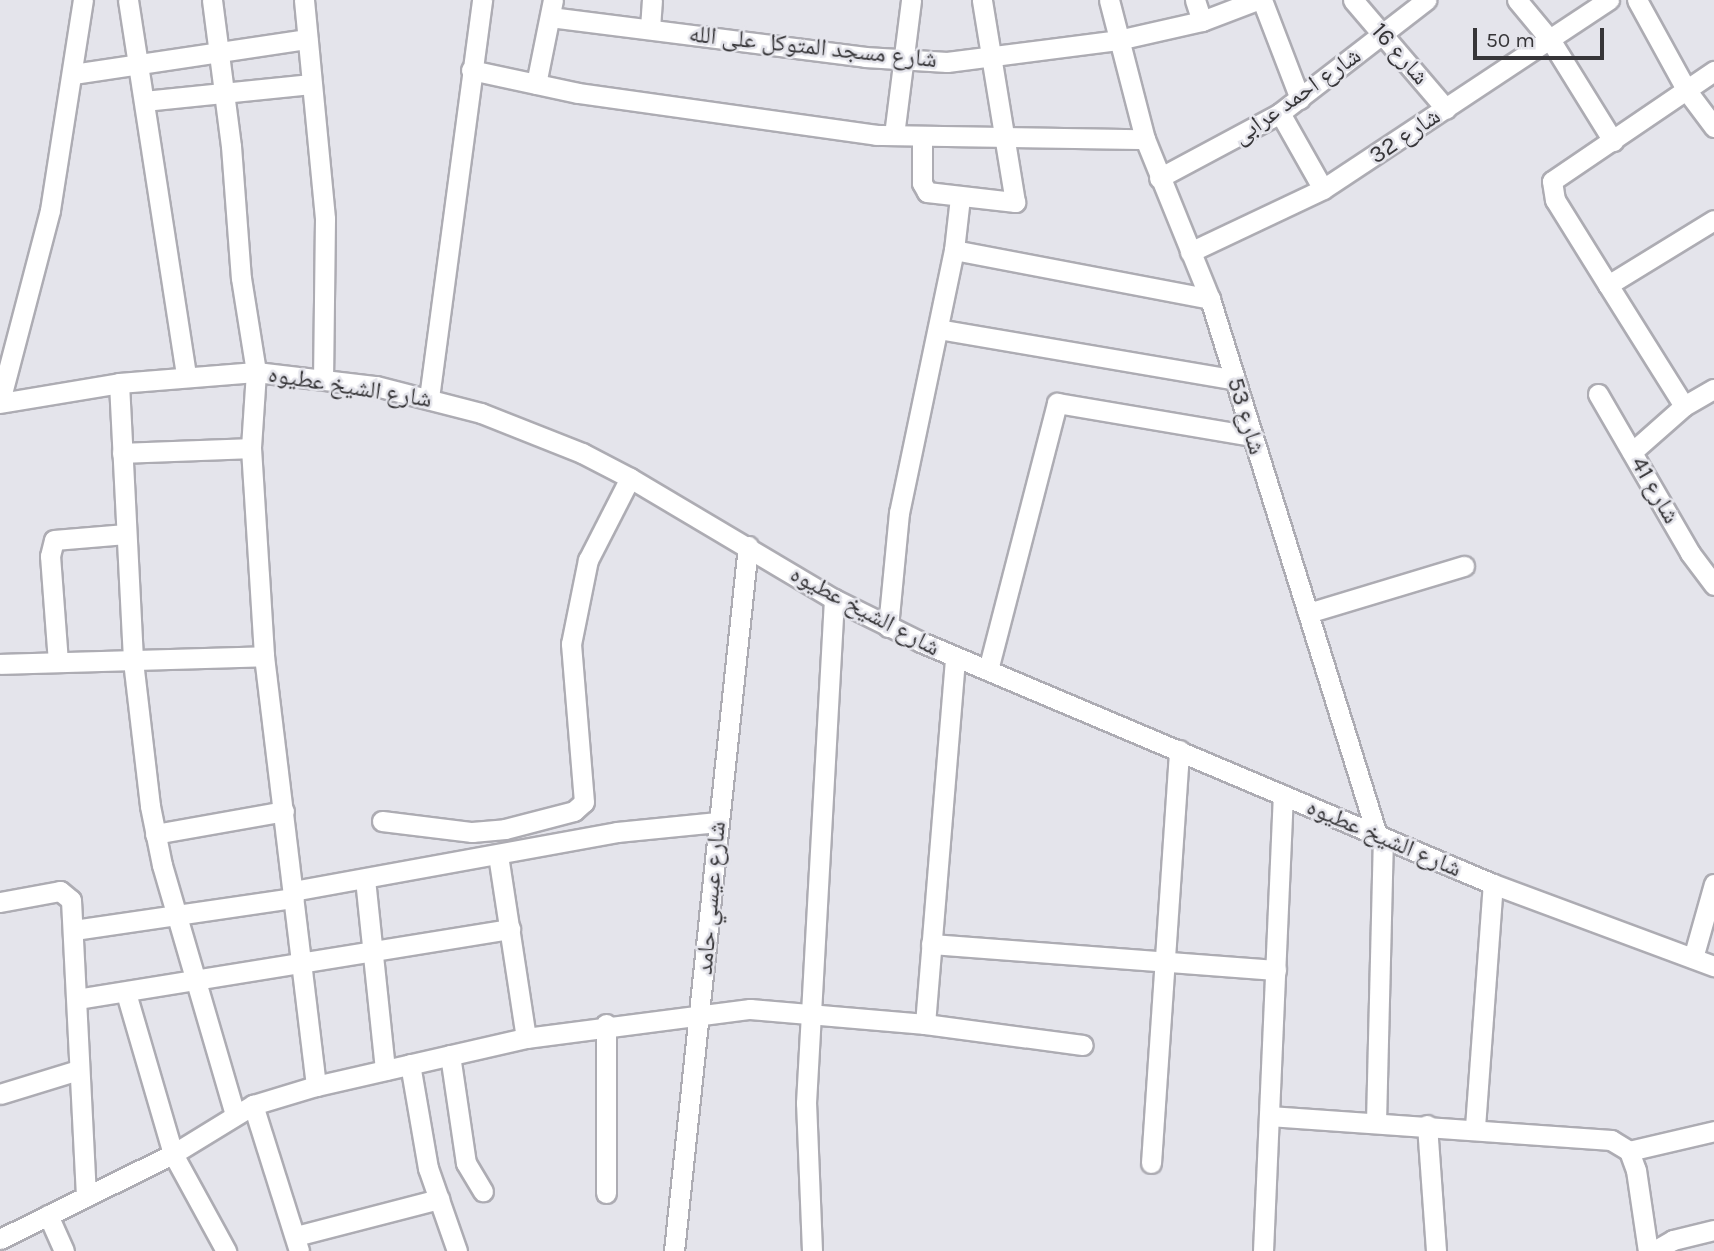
<!DOCTYPE html>
<meta charset="utf-8">
<style>
body{margin:0}
#map{position:relative;width:1714px;height:1251px;overflow:hidden;background:#e4e4eb;font-family:Karla,"Noto Naskh Arabic",sans-serif}
div>[style]{position:absolute}
.roads{filter:drop-shadow(2px 0 #adacb3) drop-shadow(-2px 0 #adacb3) drop-shadow(0 2px #adacb3) drop-shadow(0 -2px #adacb3)}
.street>*{height:19px;margin:-9.5px;padding:0 9.5px;transform-origin:9.5px;border-radius:9.5px;background:#fff}
span{translate:-50% -50%;white-space:nowrap;text-align:center;line-height:1.15;-webkit-text-stroke:5px #e4e4eb;paint-order:stroke}
.street-label{font-size:24px;color:#363538}
.scale{position:absolute;left:1473px;top:28px;width:131px;height:32px;box-sizing:border-box;border:4px solid #363538;border-top:0;padding-left:9px;font-size:21px;line-height:24px;white-space:nowrap;color:#363538;-webkit-text-stroke:5px #e4e4eb;paint-order:stroke}
</style>
<div id="map">
<div class="roads">
<div class="street">
<div style="left:128px;top:0;width:380px;rotate:81.2deg"></div>
<div style="left:212px;top:0;width:147px;rotate:82.6deg"></div>
<div style="left:231px;top:146px;width:132px;rotate:85.7deg"></div>
<div style="left:241px;top:278px;width:95px;rotate:80.9deg"></div>
<div style="left:256px;top:372px;width:76px;rotate:93.8deg"></div>
<div style="left:251px;top:448px;width:208px;rotate:86.4deg"></div>
<div style="left:264px;top:656px;width:433px;rotate:83.1deg"></div>
<div style="left:304px;top:0;width:220px;rotate:84.5deg"></div>
<div style="left:325px;top:219px;width:159px;rotate:90.7deg"></div>
<div style="left:1109px;top:0;width:144px;rotate:75.5deg"></div>
<div style="left:1145px;top:139px;width:173px;rotate:67.9deg"></div>
<div style="left:1210px;top:299px;width:561px;rotate:72.69deg"></div>
<div style="left:1195px;top:0;width:22px;rotate:72deg"></div>
<div style="left:1262px;top:0;width:106px;rotate:69deg"></div>
<div style="left:1353px;top:0;width:143px;rotate:49.5deg"></div>
<div style="left:1517px;top:0;width:53px;rotate:50.3deg"></div>
<div style="left:1551px;top:41px;width:118px;rotate:58.2deg"></div>
<div style="left:1637px;top:0;width:104px;rotate:61.2deg"></div>
<div style="left:1687px;top:91px;width:45px;rotate:53.1deg"></div>
<div style="left:550px;top:17px;width:318px;rotate:7.2deg"></div>
<div style="left:865px;top:57px;width:82px;rotate:3.5deg"></div>
<div style="left:947px;top:62px;width:172px;rotate:-7.3deg"></div>
<div style="left:1118px;top:40px;width:86px;rotate:-12.7deg"></div>
<div style="left:1202px;top:21px;width:59px;rotate:-20.9deg"></div>
<div style="left:650px;top:28px;width:28px;rotate:-86deg"></div>
<div style="left:471px;top:70px;width:109px;rotate:12.1deg"></div>
<div style="left:578px;top:93px;width:301px;rotate:8deg"></div>
<div style="left:876px;top:135px;width:269px;rotate:0.9deg"></div>
<div style="left:73px;top:74px;width:237px;rotate:-8.5deg"></div>
<div style="left:536px;top:84px;width:86px;rotate:-78.6deg"></div>
<div style="left:144px;top:101px;width:168px;rotate:-5.8deg"></div>
<div style="left:1280px;top:113px;width:87px;rotate:60.5deg"></div>
<div style="left:894px;top:135px;width:136px;rotate:-82.8deg"></div>
<div style="left:922px;top:136px;width:47px;rotate:90deg"></div>
<div style="left:922px;top:183px;width:10px;rotate:61deg"></div>
<div style="left:927px;top:192px;width:89px;rotate:6.5deg"></div>
<div style="left:1015px;top:202px;width:205px;rotate:-99.3deg"></div>
<div style="left:1159px;top:178px;width:137px;rotate:-28.2deg"></div>
<div style="left:1280px;top:113px;width:185px;rotate:-37.7deg"></div>
<div style="left:954px;top:250px;width:261px;rotate:10.8deg"></div>
<div style="left:1190px;top:252px;width:147px;rotate:-25.3deg"></div>
<div style="left:1323px;top:189px;width:343px;rotate:-33.5deg"></div>
<div style="left:1608px;top:285px;width:100px;rotate:-121.9deg"></div>
<div style="left:1555px;top:200px;width:19px;rotate:-99deg"></div>
<div style="left:1552px;top:181px;width:196px;rotate:-34.2deg"></div>
<div style="left:938px;top:329px;width:301px;rotate:9.7deg"></div>
<div style="left:119px;top:383px;width:278px;rotate:87.1deg"></div>
<div style="left:133px;top:661px;width:146px;rotate:83.3deg"></div>
<div style="left:150px;top:806px;width:60px;rotate:78.5deg"></div>
<div style="left:162px;top:865px;width:259px;rotate:73.7deg"></div>
<div style="left:1598px;top:394px;width:184px;rotate:59.9deg"></div>
<div style="left:1690px;top:553px;width:40px;rotate:53deg"></div>
<div style="left:429px;top:398px;width:402px;rotate:-82.4deg"></div>
<div style="left:0;top:401px;width:197px;rotate:-75.3deg"></div>
<div style="left:50px;top:210px;width:213px;rotate:-81.1deg"></div>
<div style="left:0;top:403px;width:121px;rotate:-9.5deg"></div>
<div style="left:119px;top:383px;width:137px;rotate:-4.6deg"></div>
<div style="left:256px;top:372px;width:121px;rotate:6.7deg"></div>
<div style="left:376px;top:386px;width:108px;rotate:14.4deg"></div>
<div style="left:481px;top:413px;width:109px;rotate:21.6deg"></div>
<div style="left:582px;top:453px;width:54px;rotate:27.5deg"></div>
<div style="left:630px;top:478px;width:237px;rotate:30.7deg"></div>
<div style="left:834px;top:599px;width:97px;rotate:26.3deg"></div>
<div style="left:921px;top:642px;width:621px;rotate:22.93deg"></div>
<div style="left:1493px;top:884px;width:236px;rotate:20.4deg"></div>
<div style="left:1684px;top:406px;width:143px;rotate:-122.1deg"></div>
<div style="left:1608px;top:285px;width:124px;rotate:-31.5deg"></div>
<div style="left:1632px;top:452px;width:69px;rotate:-41.5deg"></div>
<div style="left:1684px;top:406px;width:34px;rotate:-30deg"></div>
<div style="left:122px;top:453px;width:129px;rotate:-2.2deg"></div>
<div style="left:1308px;top:613px;width:163px;rotate:-16.8deg"></div>
<div style="left:888px;top:627px;width:115px;rotate:-84.5deg"></div>
<div style="left:899px;top:513px;width:269px;rotate:-78.2deg"></div>
<div style="left:954px;top:250px;width:53px;rotate:-83.5deg"></div>
<div style="left:58px;top:662px;width:106px;rotate:-94.3deg"></div>
<div style="left:50px;top:556px;width:16px;rotate:-76deg"></div>
<div style="left:54px;top:540px;width:72px;rotate:-4.8deg"></div>
<div style="left:0;top:664px;width:264px;rotate:-1.7deg"></div>
<div style="left:988px;top:670px;width:276px;rotate:-75.5deg"></div>
<div style="left:1057px;top:403px;width:198px;rotate:9.6deg"></div>
<div style="left:382px;top:821px;width:91px;rotate:7deg"></div>
<div style="left:472px;top:832px;width:33px;rotate:-5deg"></div>
<div style="left:505px;top:829px;width:71px;rotate:-14.6deg"></div>
<div style="left:574px;top:811px;width:13px;rotate:-42deg"></div>
<div style="left:584px;top:802px;width:159px;rotate:-94.7deg"></div>
<div style="left:571px;top:644px;width:86px;rotate:-78.6deg"></div>
<div style="left:588px;top:560px;width:92px;rotate:-62.9deg"></div>
<div style="left:155px;top:834px;width:131px;rotate:-10.1deg"></div>
<div style="left:498px;top:855px;width:185px;rotate:81.3deg"></div>
<div style="left:365px;top:879px;width:192px;rotate:84deg"></div>
<div style="left:293px;top:891px;width:329px;rotate:-10.3deg"></div>
<div style="left:617px;top:832px;width:101px;rotate:-5.7deg"></div>
<div style="left:0;top:902px;width:61px;rotate:-10.4deg"></div>
<div style="left:60px;top:891px;width:14px;rotate:39deg"></div>
<div style="left:71px;top:900px;width:297px;rotate:87.1deg"></div>
<div style="left:74px;top:930px;width:222px;rotate:-8.3deg"></div>
<div style="left:931px;top:944px;width:346px;rotate:4.3deg"></div>
<div style="left:1693px;top:958px;width:77px;rotate:-74.2deg"></div>
<div style="left:126px;top:993px;width:168px;rotate:73.7deg"></div>
<div style="left:173px;top:1154px;width:111px;rotate:61.3deg"></div>
<div style="left:77px;top:999px;width:439px;rotate:-9.2deg"></div>
<div style="left:606px;top:1024px;width:169px;rotate:90deg"></div>
<div style="left:925px;top:1024px;width:368px;rotate:-85.3deg"></div>
<div style="left:450px;top:1055px;width:109px;rotate:81.6deg"></div>
<div style="left:466px;top:1163px;width:33px;rotate:59deg"></div>
<div style="left:410px;top:1064px;width:106px;rotate:80.2deg"></div>
<div style="left:428px;top:1168px;width:88px;rotate:70.7deg"></div>
<div style="left:0;top:1094px;width:82px;rotate:-17.1deg"></div>
<div style="left:253px;top:1105px;width:153px;rotate:72.5deg"></div>
<div style="left:1269px;top:1116px;width:343px;rotate:4deg"></div>
<div style="left:1611px;top:1140px;width:21px;rotate:31deg"></div>
<div style="left:1629px;top:1151px;width:20px;rotate:70deg"></div>
<div style="left:1636px;top:1170px;width:82px;rotate:81.6deg"></div>
<div style="left:1376px;top:1122px;width:284px;rotate:-88.6deg"></div>
<div style="left:1427px;top:1125px;width:126px;rotate:85.9deg"></div>
<div style="left:1475px;top:1127px;width:244px;rotate:-85.8deg"></div>
<div style="left:1629px;top:1151px;width:87px;rotate:-13.2deg"></div>
<div style="left:1151px;top:1163px;width:414px;rotate:-86.1deg"></div>
<div style="left:48px;top:1215px;width:39px;rotate:66deg"></div>
<div style="left:296px;top:1236px;width:148px;rotate:-14.5deg"></div>
<div style="left:0;top:1239px;width:193px;rotate:-26.2deg"></div>
<div style="left:173px;top:1154px;width:94px;rotate:-31.5deg"></div>
<div style="left:253px;top:1105px;width:66px;rotate:-16.8deg"></div>
<div style="left:316px;top:1086px;width:215px;rotate:-12.9deg"></div>
<div style="left:526px;top:1038px;width:226px;rotate:-7.4deg"></div>
<div style="left:750px;top:1009px;width:176px;rotate:4.9deg"></div>
<div style="left:925px;top:1024px;width:159px;rotate:7.6deg"></div>
<div style="left:674px;top:1251px;width:709px;rotate:-84.01deg"></div>
<div style="left:812px;top:1251px;width:148px;rotate:-92.3deg"></div>
<div style="left:806px;top:1103px;width:505px;rotate:-86.82deg"></div>
<div style="left:1263px;top:1251px;width:456px;rotate:-87.5deg"></div>
<div style="left:1654px;top:1251px;width:22px;rotate:-30deg"></div>
<div style="left:1673px;top:1240px;width:42px;rotate:-13.7deg"></div>
</div>
</div>
<div class="street-label">
<span style="left:813px;top:47px;rotate:6deg">شارع مسجد المتوكل على الله</span>
<span style="left:1400px;top:54px;rotate:49deg">شارع 16</span>
<span style="left:1297px;top:96px;rotate:-35deg">شارع احمد عرابى</span>
<span style="left:1405px;top:136px;rotate:-34deg">شارع 32</span>
<span style="left:350px;top:387px;rotate:9deg">شارع الشيخ عطيوه</span>
<span style="left:1246px;top:416px;rotate:73deg">شارع 53</span>
<span style="left:1655px;top:490px;rotate:60deg">شارع 41</span>
<span style="left:865px;top:611px;rotate:28deg">شارع الشيخ عطيوه</span>
<span style="left:1384px;top:838px;rotate:23deg">شارع الشيخ عطيوه</span>
<span style="left:711px;top:898px;rotate:-85deg">شارع عيسي حامد</span>
</div>
<div class="scale">50 m</div>
</div>
